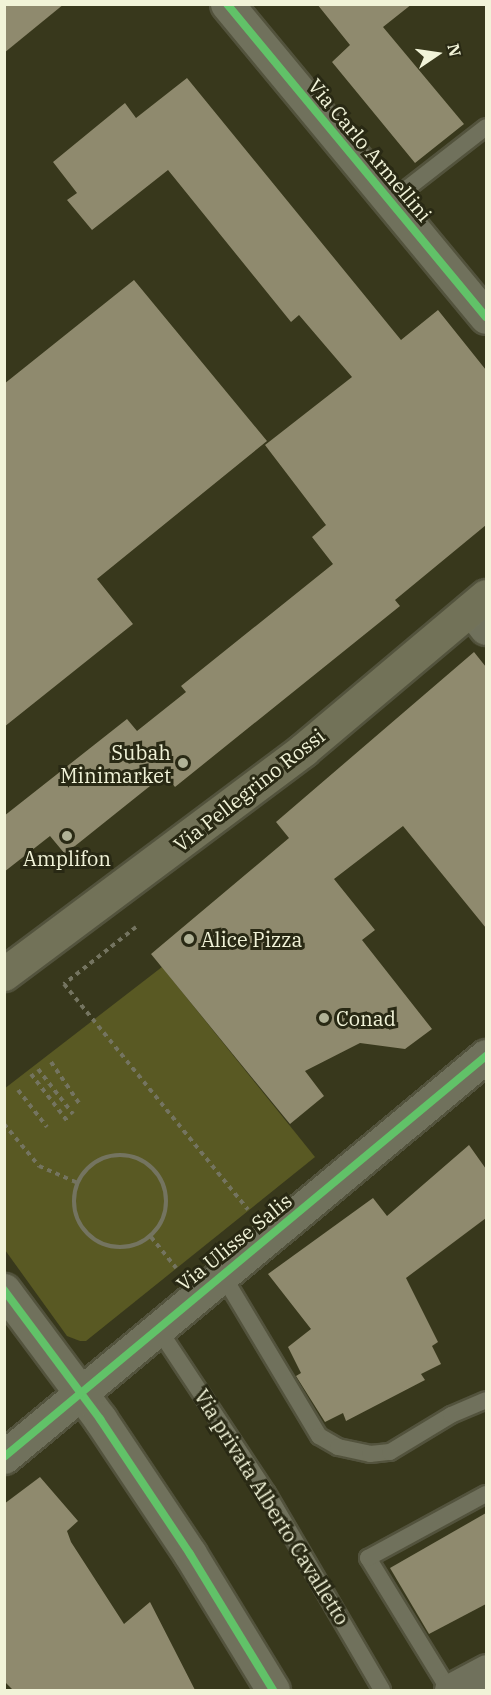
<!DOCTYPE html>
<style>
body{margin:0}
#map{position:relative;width:491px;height:1695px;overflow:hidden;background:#38381c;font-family:"IBM Plex Serif",serif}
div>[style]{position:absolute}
.green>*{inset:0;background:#595923}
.building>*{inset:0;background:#8f8a6e}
.path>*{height:4px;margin-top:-2px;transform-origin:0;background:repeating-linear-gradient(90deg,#747460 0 4.5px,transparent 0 9px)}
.path>.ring{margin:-2px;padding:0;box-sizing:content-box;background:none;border:4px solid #747460;border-radius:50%}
.roads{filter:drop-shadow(2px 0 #53533d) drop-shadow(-2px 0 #53533d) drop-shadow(0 2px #53533d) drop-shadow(0 -2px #53533d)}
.lane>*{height:16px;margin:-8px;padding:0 8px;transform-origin:8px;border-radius:8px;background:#70715c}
.street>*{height:33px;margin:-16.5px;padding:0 16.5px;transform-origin:16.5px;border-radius:16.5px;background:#70715c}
.secondary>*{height:33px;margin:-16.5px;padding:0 16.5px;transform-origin:16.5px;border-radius:16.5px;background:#727258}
.cycleway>*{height:8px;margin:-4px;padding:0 4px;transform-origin:4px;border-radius:4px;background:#61c268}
.dots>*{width:16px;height:16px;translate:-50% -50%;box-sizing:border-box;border:3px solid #292914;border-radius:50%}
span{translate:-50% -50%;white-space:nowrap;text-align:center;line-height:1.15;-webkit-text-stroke:6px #292914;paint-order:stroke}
.street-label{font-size:20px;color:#f1f3d8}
.poi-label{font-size:20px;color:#f1f3d8}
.right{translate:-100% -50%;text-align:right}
.left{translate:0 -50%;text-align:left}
.frame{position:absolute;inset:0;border:6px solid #f1f3d8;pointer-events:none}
.north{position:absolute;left:407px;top:24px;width:60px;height:60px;-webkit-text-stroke:4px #292914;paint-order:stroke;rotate:77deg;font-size:16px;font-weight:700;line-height:24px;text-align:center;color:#f1f3d8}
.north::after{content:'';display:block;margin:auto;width:21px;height:27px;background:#f1f3d8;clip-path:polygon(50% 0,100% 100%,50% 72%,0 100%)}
</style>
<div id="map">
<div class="green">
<div style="clip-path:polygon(162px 967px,315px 1157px,86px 1341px,80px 1341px,67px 1336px,5px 1250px,4px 1089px)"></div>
</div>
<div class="building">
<div style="clip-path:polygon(4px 4px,64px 4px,4px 53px)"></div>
<div style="clip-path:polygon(317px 4px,412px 4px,383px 27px,464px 124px,415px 163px,332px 62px,350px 45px)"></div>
<div style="clip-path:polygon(187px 78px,401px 340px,438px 310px,486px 370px,486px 525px,395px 600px,400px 606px,175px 787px,165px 774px,65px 854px,50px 836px,4px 872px,4px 816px,127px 719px,137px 731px,186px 692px,181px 686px,333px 564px,312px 537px,326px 525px,265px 445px,352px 377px,299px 315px,291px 322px,168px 170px,92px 230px,67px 200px,77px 193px,53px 162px,125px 103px,136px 118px)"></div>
<div style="clip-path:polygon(134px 280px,267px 441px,97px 579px,133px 624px,4px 727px,4px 384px)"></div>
<div style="clip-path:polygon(474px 652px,486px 667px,486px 928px,403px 826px,334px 879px,375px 930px,362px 940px,432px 1029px,405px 1049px,360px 1043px,305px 1071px,324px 1096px,290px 1124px,151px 954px,289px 838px,276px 822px)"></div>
<div style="clip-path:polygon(469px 1145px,486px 1169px,486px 1218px,406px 1278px,438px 1342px,432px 1346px,441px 1364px,421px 1374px,425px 1380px,346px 1421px,343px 1413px,325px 1422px,296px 1376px,301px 1373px,288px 1347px,311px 1329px,268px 1274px,373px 1198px,387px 1216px)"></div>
<div style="clip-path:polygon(40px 1477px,78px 1521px,67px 1531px,71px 1542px,124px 1624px,150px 1602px,195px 1690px,13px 1690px,4px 1681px,4px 1504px)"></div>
<div style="clip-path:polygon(486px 1513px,486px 1604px,429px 1634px,390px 1568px)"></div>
</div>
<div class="path">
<div style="left:136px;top:927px;width:92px;rotate:141.6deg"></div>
<div style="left:64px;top:984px;width:291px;rotate:50.8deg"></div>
<div style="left:51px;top:1062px;width:50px;rotate:55.7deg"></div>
<div style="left:38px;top:1069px;width:57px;rotate:52.1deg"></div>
<div style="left:31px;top:1074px;width:61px;rotate:52.4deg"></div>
<div style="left:18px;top:1090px;width:47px;rotate:51.9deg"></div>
<div style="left:4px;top:1124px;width:55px;rotate:50.2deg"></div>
<div style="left:39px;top:1166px;width:43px;rotate:23.6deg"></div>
<div class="ring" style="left:74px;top:1155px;width:88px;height:88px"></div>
<div style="left:151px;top:1237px;width:40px;rotate:51deg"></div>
</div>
<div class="roads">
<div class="lane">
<div style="left:391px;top:201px;width:120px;rotate:-37.9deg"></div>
<div style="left:222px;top:1274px;width:189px;rotate:59.1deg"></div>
<div style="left:319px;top:1436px;width:22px;rotate:30deg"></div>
<div style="left:338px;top:1447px;width:33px;rotate:12deg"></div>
<div style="left:370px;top:1454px;width:20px;rotate:-6deg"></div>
<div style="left:390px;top:1452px;width:71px;rotate:-31.2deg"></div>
<div style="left:451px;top:1415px;width:38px;rotate:-23deg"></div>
<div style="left:157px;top:1327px;width:199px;rotate:56.5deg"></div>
<div style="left:267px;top:1493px;width:228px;rotate:59.7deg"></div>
<div style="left:449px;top:1690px;width:155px;rotate:-121.5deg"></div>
<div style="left:368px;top:1558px;width:134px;rotate:-28.5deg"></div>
</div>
<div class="street">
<div style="left:227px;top:4px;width:406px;rotate:50.4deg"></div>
<div style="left:471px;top:609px;width:24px;rotate:52deg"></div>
<div style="left:4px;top:1290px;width:161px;rotate:53.3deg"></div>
<div style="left:100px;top:1419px;width:162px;rotate:56.3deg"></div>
<div style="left:190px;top:1554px;width:159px;rotate:58.6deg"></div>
<div style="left:4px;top:1457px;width:627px;rotate:-39.76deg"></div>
<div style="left:451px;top:1690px;width:40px;rotate:-28deg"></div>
</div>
<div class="secondary">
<div style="left:4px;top:974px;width:374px;rotate:-36.8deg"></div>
<div style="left:303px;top:750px;width:239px;rotate:-40.1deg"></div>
</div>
</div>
<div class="cycleway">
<div style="left:227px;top:4px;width:406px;rotate:50.4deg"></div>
<div style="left:4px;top:1290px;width:161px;rotate:53.3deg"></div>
<div style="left:100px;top:1419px;width:162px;rotate:56.3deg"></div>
<div style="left:190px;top:1554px;width:159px;rotate:58.6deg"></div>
<div style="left:4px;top:1457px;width:627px;rotate:-39.76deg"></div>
</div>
<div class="dots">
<div style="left:183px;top:763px;background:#b0b296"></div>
<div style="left:67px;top:836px;background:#b0b296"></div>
<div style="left:189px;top:939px;background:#b0b296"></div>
<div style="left:324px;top:1018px;background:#b0b296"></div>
</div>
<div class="street-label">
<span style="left:370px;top:150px;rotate:50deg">Via Carlo Armellini</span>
<span style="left:249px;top:790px;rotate:-38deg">Via Pellegrino Rossi</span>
<span style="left:234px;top:1242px;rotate:-39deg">Via Ulisse Salis</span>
<span style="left:272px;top:1507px;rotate:58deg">Via privata Alberto Cavalletto</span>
</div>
<div class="poi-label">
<span class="right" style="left:171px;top:764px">Subah<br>Minimarket</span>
<span style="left:67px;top:858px">Amplifon</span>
<span class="left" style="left:201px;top:939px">Alice Pizza</span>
<span class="left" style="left:336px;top:1018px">Conad</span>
</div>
<div class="frame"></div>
<div class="north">N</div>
</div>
